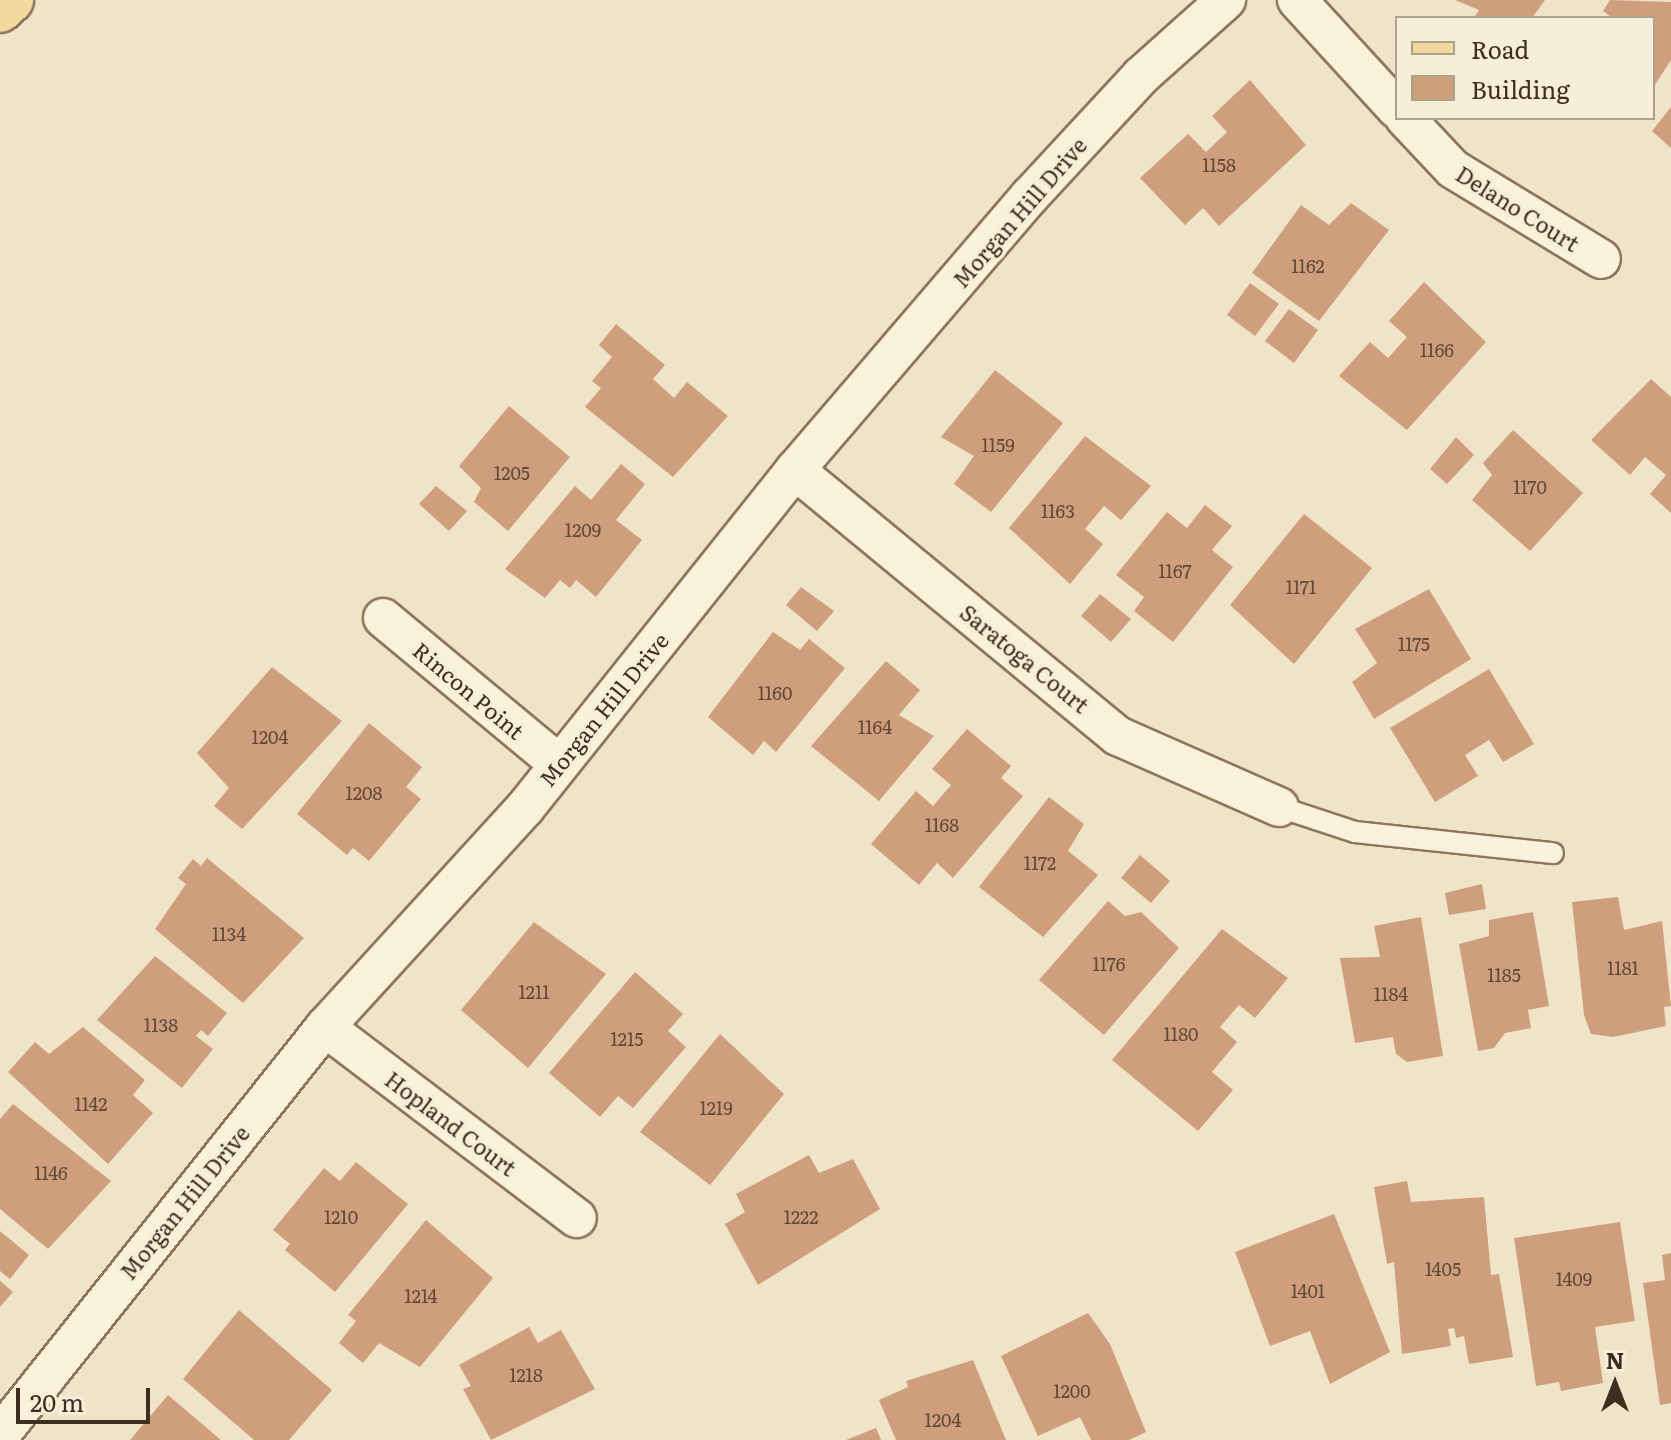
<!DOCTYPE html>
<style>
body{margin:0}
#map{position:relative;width:1671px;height:1440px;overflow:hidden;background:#f0e4c8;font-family:Literata,serif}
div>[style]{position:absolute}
.building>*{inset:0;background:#cf9f7d}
.roads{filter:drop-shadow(2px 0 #8d765c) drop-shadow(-2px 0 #8d765c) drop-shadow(0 2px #8d765c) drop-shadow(0 -2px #8d765c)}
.lane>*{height:20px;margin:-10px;padding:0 10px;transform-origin:10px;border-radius:10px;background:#faf1dc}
.street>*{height:38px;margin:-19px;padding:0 19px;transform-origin:19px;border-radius:19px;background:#faf1dc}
.primary>*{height:44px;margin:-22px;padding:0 22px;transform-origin:22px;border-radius:22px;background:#f3d9a0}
span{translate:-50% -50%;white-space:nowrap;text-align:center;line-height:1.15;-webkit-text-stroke:7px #f7eed8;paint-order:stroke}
.number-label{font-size:18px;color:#624a37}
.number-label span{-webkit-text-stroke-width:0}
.street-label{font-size:22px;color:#3d2e20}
.legend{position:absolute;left:1395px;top:16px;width:260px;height:104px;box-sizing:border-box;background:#f7eed8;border:2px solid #ada18e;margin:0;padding:10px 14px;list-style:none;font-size:24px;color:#3d2e20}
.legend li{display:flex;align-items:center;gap:16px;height:40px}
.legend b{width:40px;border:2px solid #ada18e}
.north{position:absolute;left:1575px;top:1344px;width:80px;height:80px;-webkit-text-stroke:6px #f7eed8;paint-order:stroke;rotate:0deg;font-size:22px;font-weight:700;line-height:32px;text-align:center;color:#3d2e20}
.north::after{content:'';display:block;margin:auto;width:28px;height:36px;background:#3d2e20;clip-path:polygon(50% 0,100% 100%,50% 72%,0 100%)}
.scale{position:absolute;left:16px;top:1388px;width:134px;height:36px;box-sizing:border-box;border:4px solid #3d2e20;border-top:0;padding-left:10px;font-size:24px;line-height:28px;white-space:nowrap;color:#3d2e20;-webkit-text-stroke:6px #f7eed8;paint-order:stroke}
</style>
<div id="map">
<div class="building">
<div style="clip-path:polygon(1455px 0,1545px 0,1532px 18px,1474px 18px,1479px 10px)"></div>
<div style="clip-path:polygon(1610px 0,1671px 2px,1671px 60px,1653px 88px,1653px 18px,1613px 18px,1603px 11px)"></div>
<div style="clip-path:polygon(1250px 80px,1306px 145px,1219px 226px,1203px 208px,1185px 225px,1140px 178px,1188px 134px,1206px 152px,1227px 132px,1212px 116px)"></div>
<div style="clip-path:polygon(1671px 107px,1671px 148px,1652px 131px)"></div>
<div style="clip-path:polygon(1351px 203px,1389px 230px,1319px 321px,1252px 273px,1301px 205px,1329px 225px)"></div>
<div style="clip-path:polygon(1424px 282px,1486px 342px,1407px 430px,1339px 376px,1370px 342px,1388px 358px,1407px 337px,1389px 321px)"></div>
<div style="clip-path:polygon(1250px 283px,1279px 304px,1255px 336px,1227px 315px)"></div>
<div style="clip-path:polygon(1289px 309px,1318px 330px,1294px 363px,1265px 341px)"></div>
<div style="clip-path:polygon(616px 324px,665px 365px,653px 379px,674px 398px,687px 382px,728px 416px,673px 477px,585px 407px,601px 388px,592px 381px,612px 357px,599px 345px)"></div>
<div style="clip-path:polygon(995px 370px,1063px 423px,991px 512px,954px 484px,974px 456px,941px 437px)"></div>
<div style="clip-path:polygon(1651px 379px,1671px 397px,1671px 513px,1650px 494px,1666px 475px,1645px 457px,1630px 475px,1591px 440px)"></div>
<div style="clip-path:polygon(509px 406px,570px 457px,508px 531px,474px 502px,481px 488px,459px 466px)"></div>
<div style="clip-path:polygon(1513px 430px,1583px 493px,1530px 551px,1472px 500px,1492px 475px,1483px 463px)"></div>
<div style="clip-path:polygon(1085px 436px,1151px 486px,1121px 520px,1104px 506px,1085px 529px,1103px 544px,1070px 584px,1009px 528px)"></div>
<div style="clip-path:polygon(1456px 437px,1474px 455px,1447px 484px,1430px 469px)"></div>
<div style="clip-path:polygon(621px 464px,645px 484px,616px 520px,642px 540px,596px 597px,576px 580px,570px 588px,560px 580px,545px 598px,505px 569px,575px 486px,591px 500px)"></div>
<div style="clip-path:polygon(436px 486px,467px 511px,449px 531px,419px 504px)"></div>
<div style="clip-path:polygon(1205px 505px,1232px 526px,1212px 550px,1233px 567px,1173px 642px,1134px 611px,1144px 597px,1116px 575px,1167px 512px,1187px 528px)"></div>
<div style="clip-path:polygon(1304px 514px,1372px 568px,1294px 664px,1230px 605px)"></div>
<div style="clip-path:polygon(801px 587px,834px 611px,817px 631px,786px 605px)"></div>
<div style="clip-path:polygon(1429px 589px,1471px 659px,1374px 719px,1352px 682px,1377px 663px,1355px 629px)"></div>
<div style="clip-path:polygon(1100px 594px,1131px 619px,1111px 642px,1081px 616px)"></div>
<div style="clip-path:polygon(773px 632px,800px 650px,809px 639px,845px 668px,776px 752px,764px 741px,753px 755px,708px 717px)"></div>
<div style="clip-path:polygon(886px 661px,920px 690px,899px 715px,934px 736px,879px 801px,811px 746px)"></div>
<div style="clip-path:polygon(272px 667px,342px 721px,242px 829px,214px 806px,229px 788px,197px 753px)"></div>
<div style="clip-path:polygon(1489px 669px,1534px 744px,1503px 762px,1489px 740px,1465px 755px,1478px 776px,1435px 802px,1390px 728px)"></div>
<div style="clip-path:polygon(369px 723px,422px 767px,406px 787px,421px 799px,369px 861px,353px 848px,347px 855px,297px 814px)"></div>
<div style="clip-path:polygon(967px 729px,1011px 766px,1001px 778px,1023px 796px,953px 878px,937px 863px,919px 885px,871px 844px,916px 791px,933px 806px,951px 785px,932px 769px)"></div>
<div style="clip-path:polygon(1049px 797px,1084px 824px,1068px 851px,1098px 875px,1043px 937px,979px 887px)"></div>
<div style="clip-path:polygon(1140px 855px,1170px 881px,1151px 903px,1121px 878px)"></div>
<div style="clip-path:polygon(207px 858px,304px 938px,243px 1003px,155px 929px,186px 884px,178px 878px,193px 859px,201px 866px)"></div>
<div style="clip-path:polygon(1482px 884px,1486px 909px,1449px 915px,1445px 893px)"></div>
<div style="clip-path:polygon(1618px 897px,1624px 930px,1662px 921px,1671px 1006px,1664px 1007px,1666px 1026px,1613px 1037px,1591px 1034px,1584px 1015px,1572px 902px)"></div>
<div style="clip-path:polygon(1108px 901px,1125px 916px,1141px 912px,1179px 948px,1104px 1035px,1039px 980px)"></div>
<div style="clip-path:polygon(1533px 912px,1549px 1006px,1528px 1010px,1531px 1028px,1505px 1033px,1494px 1048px,1478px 1051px,1459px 944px,1489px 936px,1489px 920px)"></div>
<div style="clip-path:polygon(1421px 917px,1443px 1056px,1407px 1062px,1396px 1054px,1393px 1037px,1355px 1043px,1340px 958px,1380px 957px,1374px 926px)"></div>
<div style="clip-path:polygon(534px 922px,606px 974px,528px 1068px,461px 1010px)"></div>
<div style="clip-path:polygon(1222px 929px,1288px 978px,1255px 1018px,1239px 1005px,1220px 1027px,1237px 1042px,1212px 1072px,1233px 1090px,1198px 1131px,1112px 1060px)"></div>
<div style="clip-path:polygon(155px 956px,227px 1013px,208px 1036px,201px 1030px,196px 1036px,213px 1049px,182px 1088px,97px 1020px)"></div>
<div style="clip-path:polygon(635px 972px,683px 1014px,668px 1031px,686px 1047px,633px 1108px,618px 1096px,600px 1117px,549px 1073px)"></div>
<div style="clip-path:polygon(83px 1027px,145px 1080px,133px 1095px,153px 1113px,108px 1164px,8px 1072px,35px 1042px,49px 1054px)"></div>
<div style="clip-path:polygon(720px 1034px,784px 1094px,710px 1185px,640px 1132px)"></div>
<div style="clip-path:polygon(13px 1104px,111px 1181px,48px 1249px,0 1209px,0 1119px)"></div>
<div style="clip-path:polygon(809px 1155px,819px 1173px,853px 1159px,880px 1209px,758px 1285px,725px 1224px,745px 1212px,736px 1194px)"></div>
<div style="clip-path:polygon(356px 1162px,408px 1204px,335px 1292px,285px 1250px,290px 1244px,273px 1230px,324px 1168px,340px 1181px)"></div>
<div style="clip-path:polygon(1407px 1181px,1411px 1202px,1484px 1197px,1491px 1275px,1499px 1274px,1513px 1357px,1469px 1364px,1464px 1336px,1456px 1338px,1454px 1328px,1448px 1329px,1451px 1346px,1402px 1354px,1394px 1262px,1387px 1264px,1374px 1187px)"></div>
<div style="clip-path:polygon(1334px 1214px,1390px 1352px,1330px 1384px,1310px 1331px,1270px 1346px,1235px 1252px)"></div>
<div style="clip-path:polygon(426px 1220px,493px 1278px,420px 1367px,379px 1343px,363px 1363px,339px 1343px,356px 1321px,348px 1315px)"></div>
<div style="clip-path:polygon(1620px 1222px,1635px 1321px,1595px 1327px,1603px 1383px,1561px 1391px,1559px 1382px,1536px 1386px,1514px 1238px)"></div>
<div style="clip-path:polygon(0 1231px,29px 1255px,10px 1279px,0 1271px)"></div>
<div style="clip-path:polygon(1671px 1253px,1671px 1403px,1660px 1405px,1643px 1283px,1665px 1280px,1662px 1255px)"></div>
<div style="clip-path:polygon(0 1281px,13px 1292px,0 1307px)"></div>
<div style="clip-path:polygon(239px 1310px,332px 1390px,289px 1440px,254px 1440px,183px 1379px)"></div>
<div style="clip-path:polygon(1088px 1313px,1110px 1344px,1146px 1432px,1129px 1440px,1091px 1440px,1080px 1417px,1038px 1436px,1001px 1356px)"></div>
<div style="clip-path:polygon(529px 1327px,538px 1343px,561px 1330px,595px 1389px,491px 1440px,463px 1389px,471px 1386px,459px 1365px)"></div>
<div style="clip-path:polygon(973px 1360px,1006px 1440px,896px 1440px,879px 1400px,908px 1387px,906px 1381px)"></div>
<div style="clip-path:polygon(168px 1395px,221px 1440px,130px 1440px)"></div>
<div style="clip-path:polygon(876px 1428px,881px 1440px,846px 1440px)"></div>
</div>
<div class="roads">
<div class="lane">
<div style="left:1279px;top:807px;width:80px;rotate:18.2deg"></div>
<div style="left:1355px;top:832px;width:199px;rotate:6.1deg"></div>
</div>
<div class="street">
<div style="left:1297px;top:0;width:148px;rotate:47.5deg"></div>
<div style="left:1405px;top:118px;width:70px;rotate:46.7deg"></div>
<div style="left:1453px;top:169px;width:173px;rotate:31.3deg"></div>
<div style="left:795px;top:470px;width:418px;rotate:39.5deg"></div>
<div style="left:1118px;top:736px;width:176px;rotate:23.8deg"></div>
<div style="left:383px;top:618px;width:224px;rotate:39.7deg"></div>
<div style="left:325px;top:1027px;width:316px;rotate:37.2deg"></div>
<div style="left:0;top:1435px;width:522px;rotate:-51.46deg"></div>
<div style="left:325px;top:1027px;width:297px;rotate:-47.6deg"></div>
<div style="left:525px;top:808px;width:433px;rotate:-51.4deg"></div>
<div style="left:795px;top:470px;width:361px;rotate:-49.4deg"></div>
<div style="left:1030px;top:196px;width:163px;rotate:-47.2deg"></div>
<div style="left:1141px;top:76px;width:114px;rotate:-41.8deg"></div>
</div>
<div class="primary">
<div style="left:0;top:10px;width:15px;rotate:-42deg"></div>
</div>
</div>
<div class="number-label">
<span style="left:1219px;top:165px">1158</span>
<span style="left:1308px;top:266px">1162</span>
<span style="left:1437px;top:350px">1166</span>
<span style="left:998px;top:445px">1159</span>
<span style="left:512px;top:473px">1205</span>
<span style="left:1530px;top:487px">1170</span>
<span style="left:1058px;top:511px">1163</span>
<span style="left:583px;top:530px">1209</span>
<span style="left:1175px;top:571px">1167</span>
<span style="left:1301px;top:587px">1171</span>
<span style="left:1414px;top:644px">1175</span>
<span style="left:775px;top:693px">1160</span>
<span style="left:875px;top:727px">1164</span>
<span style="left:270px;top:737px">1204</span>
<span style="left:364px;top:793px">1208</span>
<span style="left:942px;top:825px">1168</span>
<span style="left:1040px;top:863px">1172</span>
<span style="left:229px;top:934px">1134</span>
<span style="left:1109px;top:964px">1176</span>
<span style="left:1623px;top:968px">1181</span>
<span style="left:1504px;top:975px">1185</span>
<span style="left:534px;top:992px">1211</span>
<span style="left:1391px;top:994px">1184</span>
<span style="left:161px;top:1025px">1138</span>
<span style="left:1181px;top:1034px">1180</span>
<span style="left:627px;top:1039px">1215</span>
<span style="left:91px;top:1104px">1142</span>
<span style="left:716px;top:1108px">1219</span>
<span style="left:51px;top:1173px">1146</span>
<span style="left:341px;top:1217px">1210</span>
<span style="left:801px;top:1217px">1222</span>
<span style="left:1443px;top:1269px">1405</span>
<span style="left:1574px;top:1279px">1409</span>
<span style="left:1308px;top:1291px">1401</span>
<span style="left:421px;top:1296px">1214</span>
<span style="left:526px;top:1375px">1218</span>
<span style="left:1072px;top:1391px">1200</span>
<span style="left:943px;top:1420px">1204</span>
</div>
<div class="street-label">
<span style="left:1518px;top:208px;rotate:32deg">Delano Court</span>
<span style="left:1019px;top:212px;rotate:-49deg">Morgan Hill Drive</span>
<span style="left:1025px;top:658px;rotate:39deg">Saratoga Court</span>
<span style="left:469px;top:690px;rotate:40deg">Rincon Point</span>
<span style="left:603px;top:709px;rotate:-51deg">Morgan Hill Drive</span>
<span style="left:451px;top:1123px;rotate:37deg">Hopland Court</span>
<span style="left:184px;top:1202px;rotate:-51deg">Morgan Hill Drive</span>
</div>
<ul class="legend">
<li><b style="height:10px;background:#f3d9a0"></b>Road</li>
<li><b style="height:22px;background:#cf9f7d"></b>Building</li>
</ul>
<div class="north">N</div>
<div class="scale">20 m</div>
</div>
